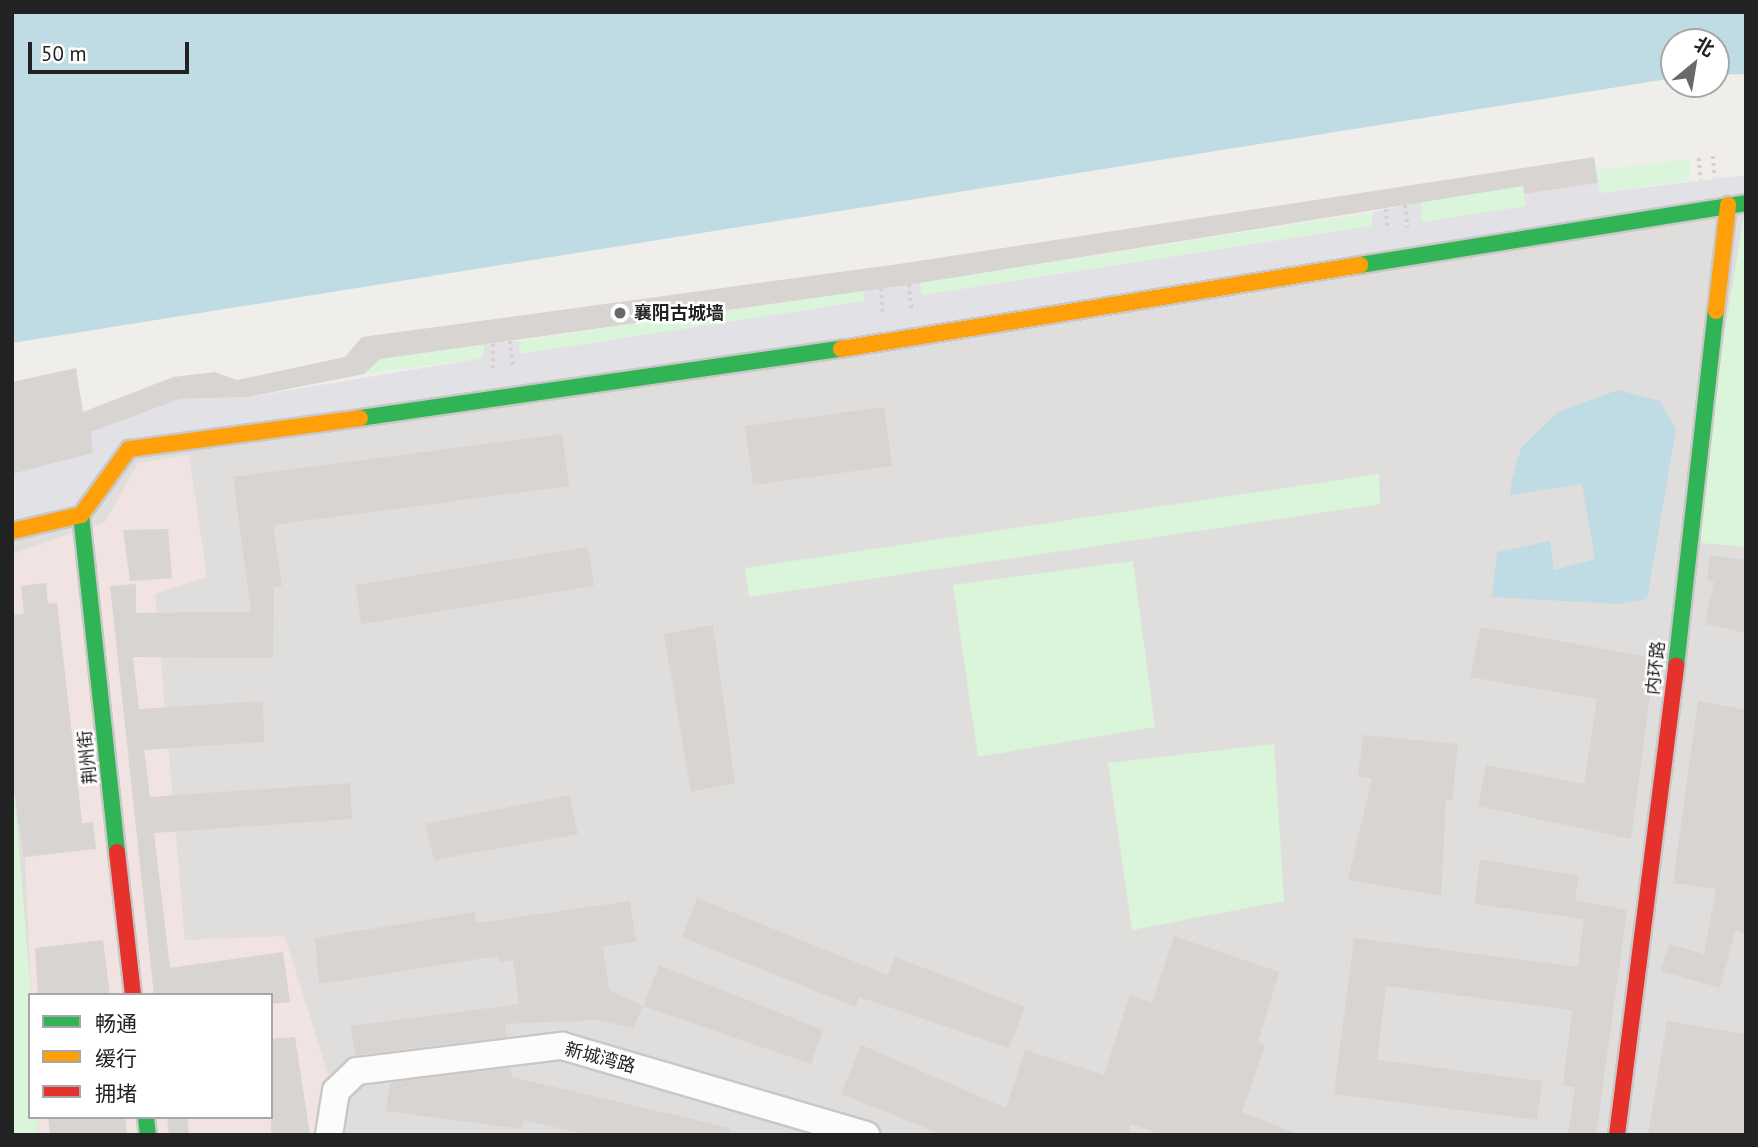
<!DOCTYPE html>
<meta charset="utf-8">
<style>
body{margin:0}
#map{position:relative;width:1758px;height:1147px;overflow:hidden;background:#f0eeeb;font-family:"PT Sans","Noto Sans SC",sans-serif}
div>[style]{position:absolute}
.residential>*{inset:0;background:#dfdedc}
.commercial>*{inset:0;background:#f1e3e1}
.park>*{inset:0;background:#daf5da}
.plaza>*{inset:0;background:#e2e1e5}
.water>*{inset:0;background:#bfdbe3}
.building>*{inset:0;background:#d7d4d2}
.path>*{height:3.5px;margin-top:-1.75px;transform-origin:0;background:repeating-linear-gradient(90deg,#dccecd 0 3.5px,transparent 0 7px)}
.roads{filter:drop-shadow(2px 0 #c9c8c7) drop-shadow(-2px 0 #c9c8c7) drop-shadow(0 2px #c9c8c7) drop-shadow(0 -2px #c9c8c7)}
.street>*{height:26px;margin:-13px;padding:0 13px;transform-origin:13px;border-radius:13px;background:#fdfcfc}
.fast>*{height:16px;margin:-8px;padding:0 8px;transform-origin:8px;border-radius:8px;background:#30b455}
.slow>*{height:16px;margin:-8px;padding:0 8px;transform-origin:8px;border-radius:8px;background:#ff9f0a}
.jam>*{height:16px;margin:-8px;padding:0 8px;transform-origin:8px;border-radius:8px;background:#e5322d}
.dots>*{width:19px;height:19px;translate:-50% -50%;box-sizing:border-box;border:4px solid #fff;border-radius:50%}
span{translate:-50% -50%;white-space:nowrap;text-align:center;line-height:1.15;-webkit-text-stroke:5px #fff;paint-order:stroke}
.poi-label{font-size:18px;color:#222;font-weight:700}
.left{translate:0 -50%;text-align:left}
.street-label{font-size:18px;color:#222}
.frame{position:absolute;inset:0;border:14px solid #222;pointer-events:none}
.legend{position:absolute;left:28px;top:993px;width:245px;height:126px;box-sizing:border-box;background:#fff;border:2px solid #a7a7a7;margin:0;padding:9px 12px;list-style:none;font-size:21px;color:#222}
.legend li{display:flex;align-items:center;gap:14px;height:35px}
.legend b{width:35px;border:2px solid #a7a7a7}
.north{position:absolute;left:1660px;top:28px;width:70px;height:70px;box-sizing:border-box;background:#fff;border:2px solid #a7a7a7;border-radius:50%;rotate:30deg;font-size:19px;font-weight:700;line-height:28px;text-align:center;color:#222}
.north::after{content:'';display:block;margin:auto;width:24px;height:32px;background:#6a6968;clip-path:polygon(50% 0,100% 100%,50% 72%,0 100%)}
.scale{position:absolute;left:28px;top:42px;width:161px;height:32px;box-sizing:border-box;border:4px solid #222;border-top:0;padding-left:9px;font-size:21px;line-height:24px;white-space:nowrap;color:#222;-webkit-text-stroke:5px #fff;paint-order:stroke}
</style>
<div id="map">
<div class="residential">
<div style="clip-path:polygon(evenodd,1746px 203px,1746px 1135px,12px 1135px,12px 524px,129px 449px,1746px 203px,30px 995px,271px 995px,271px 1117px,30px 1117px,30px 995px)"></div>
</div>
<div class="commercial">
<div style="clip-path:polygon(189px 455px,207px 577px,155px 594px,185px 940px,285px 936px,329px 1078px,318px 1135px,38px 1135px,37px 1117px,271px 1117px,271px 995px,31px 995px,12px 554px,105px 522px,138px 463px)"></div>
</div>
<div class="park">
<div style="clip-path:polygon(1690px 159px,1689px 180px,1600px 193px,1596px 170px)"></div>
<div style="clip-path:polygon(1523px 186px,1526px 206px,1422px 223px,1421px 202px)"></div>
<div style="clip-path:polygon(1746px 203px,1746px 547px,1690px 542px)"></div>
<div style="clip-path:polygon(1373px 212px,1371px 226px,921px 295px,920px 283px)"></div>
<div style="clip-path:polygon(863px 290px,865px 301px,519px 355px,519px 341px)"></div>
<div style="clip-path:polygon(484px 344px,483px 358px,364px 374px,380px 359px)"></div>
<div style="clip-path:polygon(1379px 474px,1380px 504px,749px 597px,745px 568px)"></div>
<div style="clip-path:polygon(1133px 561px,1155px 727px,978px 757px,953px 585px)"></div>
<div style="clip-path:polygon(1274px 744px,1284px 901px,1132px 930px,1108px 763px)"></div>
<div style="clip-path:polygon(12px 762px,31px 995px,30px 1117px,37px 1117px,38px 1135px,12px 1135px)"></div>
</div>
<div class="plaza">
<div style="clip-path:polygon(1746px 175px,1746px 203px,130px 449px,81px 515px,12px 531px,12px 474px,93px 453px,91px 432px,180px 399px,248px 397px,483px 358px,484px 344px,519px 341px,520px 354px,864px 301px,863px 290px,920px 283px,922px 295px,1371px 226px,1373px 212px,1421px 202px,1422px 222px,1526px 206px,1524px 194px,1598px 183px,1600px 193px)"></div>
</div>
<div class="water">
<div style="clip-path:polygon(12px 12px,1746px 12px,1746px 74px,1716px 75px,1716px 42px,1674px 42px,1674px 78px,12px 343px)"></div>
<div style="clip-path:polygon(1618px 390px,1660px 401px,1676px 429px,1647px 599px,1619px 604px,1492px 597px,1497px 552px,1550px 541px,1554px 570px,1595px 559px,1582px 484px,1510px 495px,1512px 479px,1521px 448px,1558px 412px)"></div>
</div>
<div class="building">
<div style="clip-path:polygon(1594px 157px,1598px 183px,1524px 194px,1523px 186px,920px 283px,380px 359px,364px 374px,248px 397px,180px 399px,91px 432px,93px 453px,12px 474px,12px 382px,76px 368px,83px 412px,173px 377px,215px 372px,237px 380px,345px 357px,362px 337px,899px 264px)"></div>
<div style="clip-path:polygon(884px 407px,892px 466px,753px 485px,745px 426px)"></div>
<div style="clip-path:polygon(562px 434px,569px 486px,273px 525px,282px 586px,274px 587px,273px 658px,133px 657px,139px 709px,263px 701px,264px 742px,144px 750px,150px 797px,350px 783px,352px 819px,154px 833px,170px 968px,283px 952px,290px 1002px,271px 1004px,271px 995px,154px 995px,110px 586px,136px 584px,136px 613px,251px 612px,233px 477px)"></div>
<div style="clip-path:polygon(168px 529px,172px 578px,130px 581px,123px 530px)"></div>
<div style="clip-path:polygon(588px 547px,594px 586px,361px 624px,356px 585px)"></div>
<div style="clip-path:polygon(1710px 555px,1746px 560px,1746px 633px,1705px 624px,1714px 582px,1707px 580px)"></div>
<div style="clip-path:polygon(46px 583px,48px 604px,57px 603px,82px 823px,93px 822px,96px 849px,24px 857px,12px 777px,12px 615px,24px 614px,21px 586px)"></div>
<div style="clip-path:polygon(713px 625px,735px 783px,691px 792px,664px 634px)"></div>
<div style="clip-path:polygon(1481px 627px,1655px 658px,1631px 839px,1478px 806px,1486px 765px,1584px 784px,1597px 699px,1470px 677px)"></div>
<div style="clip-path:polygon(1698px 701px,1746px 710px,1746px 934px,1735px 931px,1720px 988px,1661px 971px,1669px 944px,1704px 954px,1716px 889px,1673px 883px)"></div>
<div style="clip-path:polygon(1363px 735px,1458px 744px,1452px 801px,1446px 799px,1441px 896px,1348px 880px,1372px 778px,1358px 777px)"></div>
<div style="clip-path:polygon(569px 795px,578px 834px,434px 860px,425px 824px)"></div>
<div style="clip-path:polygon(1480px 859px,1579px 876px,1575px 900px,1627px 910px,1596px 1135px,1568px 1135px,1575px 1087px,1563px 1085px,1572px 1010px,1386px 986px,1377px 1060px,1542px 1081px,1537px 1120px,1334px 1094px,1354px 938px,1578px 967px,1584px 919px,1475px 904px)"></div>
<div style="clip-path:polygon(697px 898px,888px 975px,895px 957px,1025px 1007px,1009px 1048px,859px 997px,855px 1007px,682px 937px)"></div>
<div style="clip-path:polygon(630px 901px,636px 942px,603px 946px,609px 990px,643px 1006px,633px 1028px,597px 1020px,505px 1024px,507px 1037px,355px 1055px,351px 1026px,519px 1004px,513px 960px,499px 962px,498px 956px,319px 984px,315px 938px,474px 912px,476px 923px)"></div>
<div style="clip-path:polygon(1174px 936px,1279px 972px,1258px 1042px,1265px 1045px,1242px 1112px,1301px 1135px,1163px 1135px,1130px 1124px,1129px 1135px,943px 1135px,841px 1094px,861px 1045px,1006px 1108px,1025px 1050px,1104px 1075px,1130px 995px,1152px 1003px)"></div>
<div style="clip-path:polygon(103px 940px,110px 995px,38px 995px,35px 948px)"></div>
<div style="clip-path:polygon(659px 965px,823px 1030px,811px 1064px,643px 1006px)"></div>
<div style="clip-path:polygon(1667px 1021px,1746px 1034px,1746px 1135px,1648px 1135px)"></div>
<div style="clip-path:polygon(295px 1037px,310px 1135px,271px 1135px,271px 1039px)"></div>
<div style="clip-path:polygon(510px 1068px,512px 1077px,730px 1128px,729px 1135px,588px 1135px,524px 1120px,522px 1129px,386px 1111px,390px 1083px)"></div>
<div style="clip-path:polygon(48px 1117px,125px 1117px,127px 1135px,50px 1135px)"></div>
<div style="clip-path:polygon(167px 1117px,187px 1117px,189px 1135px,169px 1135px)"></div>
</div>
<div class="path">
<div style="left:1713px;top:156px;width:22px;rotate:85deg"></div>
<div style="left:1699px;top:158px;width:22px;rotate:85deg"></div>
<div style="left:1405px;top:205px;width:23px;rotate:83deg"></div>
<div style="left:1386px;top:209px;width:22px;rotate:85deg"></div>
<div style="left:909px;top:284px;width:27px;rotate:84deg"></div>
<div style="left:881px;top:288px;width:27px;rotate:86deg"></div>
<div style="left:510px;top:341px;width:26px;rotate:83deg"></div>
<div style="left:493px;top:344px;width:27px;rotate:90deg"></div>
</div>
<div class="roads">
<div class="street">
<div style="left:329px;top:1135px;width:45px;rotate:-81deg"></div>
<div style="left:336px;top:1091px;width:29px;rotate:-44deg"></div>
<div style="left:357px;top:1071px;width:207px;rotate:-7deg"></div>
<div style="left:562px;top:1046px;width:317px;rotate:16.3deg"></div>
</div>
<div class="fast">
<div style="left:1360px;top:265px;width:391px;rotate:-9.1deg"></div>
<div style="left:360px;top:418px;width:486px;rotate:-8.2deg"></div>
<div style="left:81px;top:515px;width:339px;rotate:83.9deg"></div>
<div style="left:1676px;top:666px;width:357px;rotate:-83.6deg"></div>
<div style="left:146px;top:1117px;width:18px;rotate:84deg"></div>
</div>
<div class="slow">
<div style="left:1716px;top:311px;width:107px;rotate:-83.5deg"></div>
<div style="left:841px;top:349px;width:526px;rotate:-9.19deg"></div>
<div style="left:12px;top:531px;width:71px;rotate:-13.1deg"></div>
<div style="left:81px;top:515px;width:82px;rotate:-54deg"></div>
<div style="left:129px;top:449px;width:233px;rotate:-7.6deg"></div>
</div>
<div class="jam">
<div style="left:117px;top:852px;width:144px;rotate:83.6deg"></div>
<div style="left:1617px;top:1135px;width:473px;rotate:-82.8deg"></div>
</div>
</div>
<div class="dots">
<div style="left:620px;top:313px;background:#6a6968"></div>
</div>
<div class="poi-label">
<span class="left" style="left:634px;top:313px">襄阳古城墙</span>
</div>
<div class="street-label">
<span style="left:1656px;top:668px;rotate:-84deg">内环路</span>
<span style="left:88px;top:757px;rotate:-96deg">荆州街</span>
<span style="left:600px;top:1058px;rotate:15deg">新城湾路</span>
</div>
<div class="frame"></div>
<ul class="legend">
<li><b style="height:9px;background:#30b455"></b>畅通</li>
<li><b style="height:9px;background:#ff9f0a"></b>缓行</li>
<li><b style="height:9px;background:#e5322d"></b>拥堵</li>
</ul>
<div class="north">北</div>
<div class="scale">50 m</div>
</div>
